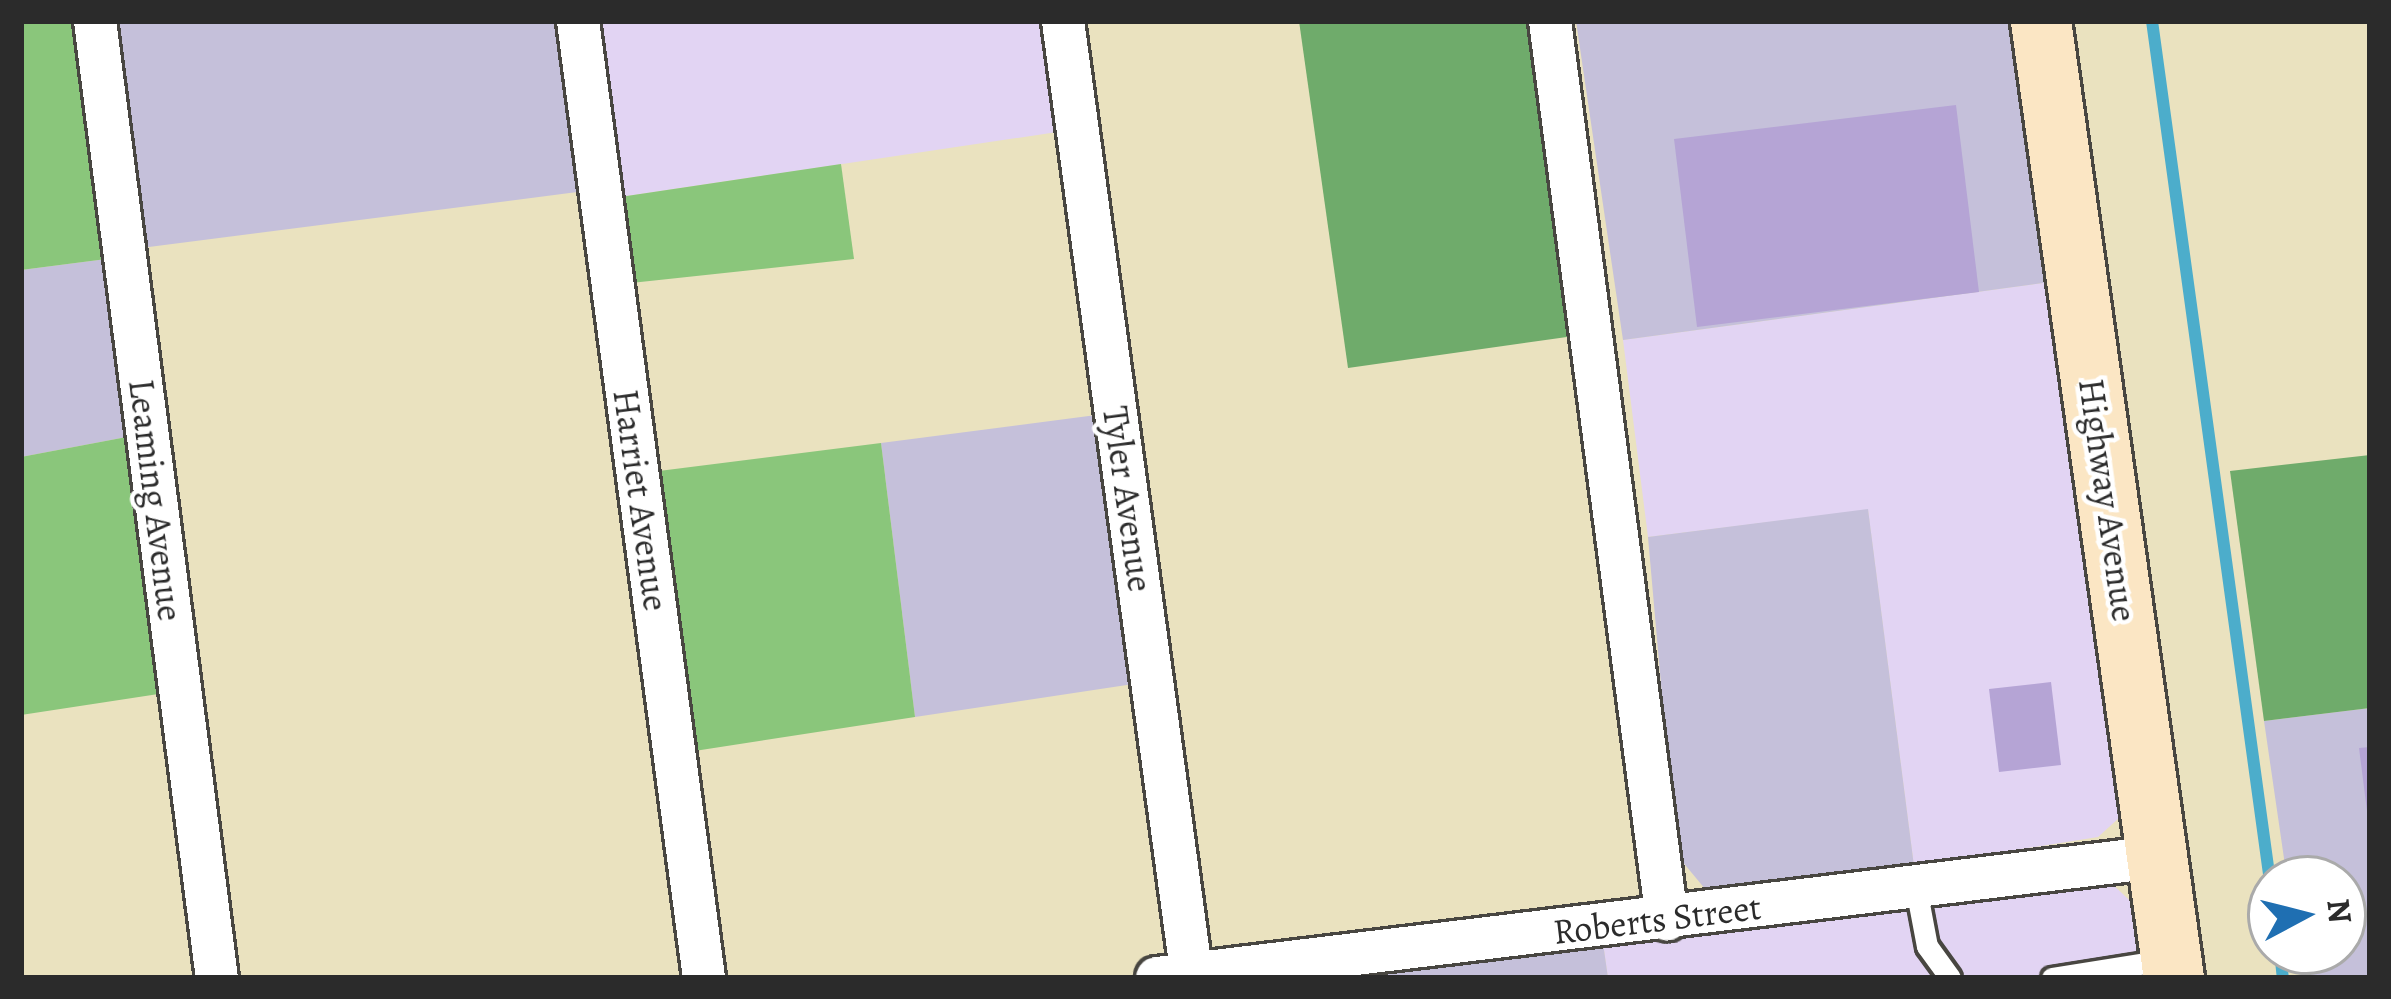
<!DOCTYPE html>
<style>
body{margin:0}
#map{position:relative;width:2391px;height:999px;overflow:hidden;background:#eae2bf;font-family:Alegreya,serif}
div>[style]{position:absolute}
.built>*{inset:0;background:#e2d4f3}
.industrial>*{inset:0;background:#c5c0da}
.green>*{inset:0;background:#8ac67b}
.forest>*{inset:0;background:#6fab6b}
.stream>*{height:12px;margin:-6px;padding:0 6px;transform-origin:6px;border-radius:6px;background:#4cadcb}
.building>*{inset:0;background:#b5a4d5}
.roads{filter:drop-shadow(3px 0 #484641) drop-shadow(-3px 0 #484641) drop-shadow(0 3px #484641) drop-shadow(0 -3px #484641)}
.lane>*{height:21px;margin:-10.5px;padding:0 10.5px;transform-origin:10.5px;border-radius:10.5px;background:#fff}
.street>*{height:42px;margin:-21px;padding:0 21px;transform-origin:21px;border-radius:21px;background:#fff}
.secondary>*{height:60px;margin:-30px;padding:0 30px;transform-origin:30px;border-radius:30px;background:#fbe6c4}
span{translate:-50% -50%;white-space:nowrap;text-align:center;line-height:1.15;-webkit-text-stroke:9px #fff;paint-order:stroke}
.street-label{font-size:36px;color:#2b2b2b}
.frame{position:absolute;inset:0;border:24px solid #2b2b2b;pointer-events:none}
.north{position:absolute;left:2247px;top:855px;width:120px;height:120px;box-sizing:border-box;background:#fff;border:3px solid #aaa;border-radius:50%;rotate:83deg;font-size:33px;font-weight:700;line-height:48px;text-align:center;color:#2b2b2b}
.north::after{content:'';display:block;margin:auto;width:42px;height:54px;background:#1f6fb2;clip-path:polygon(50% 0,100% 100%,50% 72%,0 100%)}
</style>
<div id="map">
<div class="built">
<div style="clip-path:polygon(591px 21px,1048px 21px,1064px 131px,620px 197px)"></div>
<div style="clip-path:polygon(2057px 281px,2127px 799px,2119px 818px,2098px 837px,1914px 866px,1868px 510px,1648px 537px,1623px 340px)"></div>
<div style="clip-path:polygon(2110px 882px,2142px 912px,2151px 978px,1608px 978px,1603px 943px)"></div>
</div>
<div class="industrial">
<div style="clip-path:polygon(112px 21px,561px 21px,585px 191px,141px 248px)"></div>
<div style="clip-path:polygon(1576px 21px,2015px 21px,2057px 281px,1623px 340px)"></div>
<div style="clip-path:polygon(114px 258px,132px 436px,21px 457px,21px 270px)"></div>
<div style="clip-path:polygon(1104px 414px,1140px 683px,915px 717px,881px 443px)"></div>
<div style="clip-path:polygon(1868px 509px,1914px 866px,1706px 890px,1676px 854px,1648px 537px)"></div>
<div style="clip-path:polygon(2370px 708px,2370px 978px,2302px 978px,2298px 951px,2343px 951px,2343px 879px,2287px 879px,2264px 721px)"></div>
<div style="clip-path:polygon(1603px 943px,1608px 978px,1271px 978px)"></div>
</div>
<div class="green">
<div style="clip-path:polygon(21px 21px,82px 21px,114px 258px,21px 270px)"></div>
<div style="clip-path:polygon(841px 164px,854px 259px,631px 283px,620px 197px)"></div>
<div style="clip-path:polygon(132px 436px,165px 693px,21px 715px,21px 457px)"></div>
<div style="clip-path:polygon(881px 443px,915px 717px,688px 752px,651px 472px)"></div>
</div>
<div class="forest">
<div style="clip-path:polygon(1299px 21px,1532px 21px,1574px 336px,1348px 368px)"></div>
<div style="clip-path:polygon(2370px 455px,2370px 708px,2264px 721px,2230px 471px)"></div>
</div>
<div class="stream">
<div style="left:2152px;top:21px;width:876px;rotate:82.19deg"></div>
<div style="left:2280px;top:951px;width:27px;rotate:84deg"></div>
</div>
<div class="building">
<div style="clip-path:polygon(1956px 105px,1979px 292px,1697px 327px,1674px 139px)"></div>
<div style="clip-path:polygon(2051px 682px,2061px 765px,1999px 772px,1989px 689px)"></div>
<div style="clip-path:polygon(2370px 747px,2370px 810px,2367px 811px,2359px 748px)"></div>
</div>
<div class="roads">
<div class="lane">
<div style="left:1916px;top:888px;width:59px;rotate:79.3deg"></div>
<div style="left:1927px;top:946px;width:39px;rotate:54deg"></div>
<div style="left:2052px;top:978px;width:114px;rotate:-9.1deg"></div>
</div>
<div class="street">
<div style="left:95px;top:21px;width:965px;rotate:82.74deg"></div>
<div style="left:578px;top:21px;width:965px;rotate:82.5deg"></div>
<div style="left:1063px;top:21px;width:966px;rotate:82.32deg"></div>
<div style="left:1550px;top:21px;width:906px;rotate:82.58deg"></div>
<div style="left:1157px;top:978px;width:1007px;rotate:-6.9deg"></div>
</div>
<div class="secondary">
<div style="left:2041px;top:21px;width:966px;rotate:82.09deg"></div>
</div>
</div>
<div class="street-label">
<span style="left:1128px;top:499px;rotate:82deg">Tyler Avenue</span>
<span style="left:156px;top:500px;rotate:83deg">Leaming Avenue</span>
<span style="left:641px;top:500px;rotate:82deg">Harriet Avenue</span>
<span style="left:2108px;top:500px;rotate:82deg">Highway Avenue</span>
<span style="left:1657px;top:919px;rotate:-7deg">Roberts Street</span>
</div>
<div class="frame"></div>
<div class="north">N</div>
</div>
